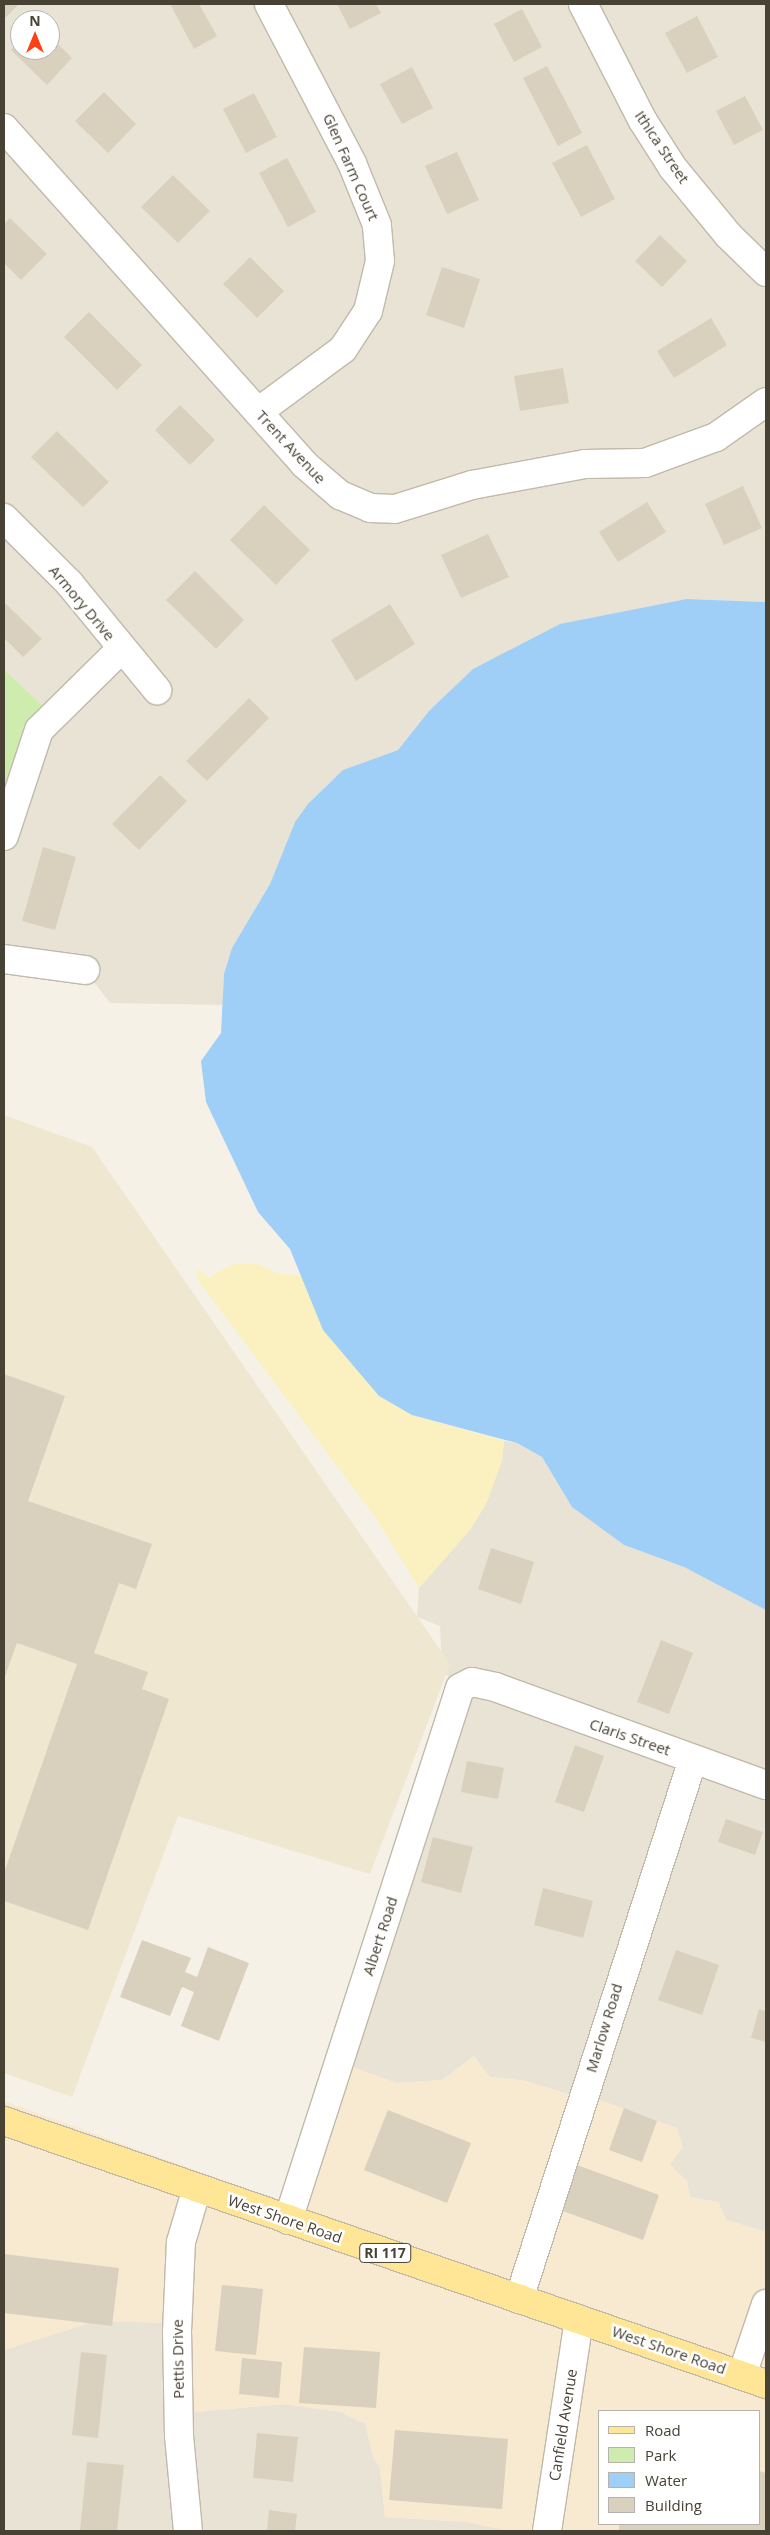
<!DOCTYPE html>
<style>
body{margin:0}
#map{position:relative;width:770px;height:2535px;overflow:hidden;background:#f5f1e7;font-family:"Open Sans",sans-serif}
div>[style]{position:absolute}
.residential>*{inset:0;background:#e9e3d5}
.commercial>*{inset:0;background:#f8e9d1}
.education>*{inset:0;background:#efe7d0}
.green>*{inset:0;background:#cdecad}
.sand>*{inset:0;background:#fbf1c0}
.water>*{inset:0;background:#9fcff6}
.building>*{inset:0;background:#dad0be}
.roads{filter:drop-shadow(1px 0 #c1b9a9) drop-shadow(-1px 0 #c1b9a9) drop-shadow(0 1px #c1b9a9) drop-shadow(0 -1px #c1b9a9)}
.street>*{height:28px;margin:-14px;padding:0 14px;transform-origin:14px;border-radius:14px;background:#fff}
.primary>*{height:28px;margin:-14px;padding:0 14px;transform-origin:14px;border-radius:14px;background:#ffe596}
span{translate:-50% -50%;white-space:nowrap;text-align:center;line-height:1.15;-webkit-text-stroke:5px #fff;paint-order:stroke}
.shield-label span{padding:1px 4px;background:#fff;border:1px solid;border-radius:4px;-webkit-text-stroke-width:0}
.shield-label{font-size:14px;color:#484235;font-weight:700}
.street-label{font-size:15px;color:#484235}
.frame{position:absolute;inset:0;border:5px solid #484235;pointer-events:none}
.legend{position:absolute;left:598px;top:2410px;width:162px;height:115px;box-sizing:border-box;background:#fff;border:1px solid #b6b3ae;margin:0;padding:6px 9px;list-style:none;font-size:15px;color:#484235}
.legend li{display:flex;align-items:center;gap:10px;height:25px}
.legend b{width:25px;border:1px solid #b6b3ae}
.north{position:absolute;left:10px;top:10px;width:50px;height:50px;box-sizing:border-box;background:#fff;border:1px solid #b6b3ae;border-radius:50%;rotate:0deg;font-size:14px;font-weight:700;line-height:20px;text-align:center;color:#484235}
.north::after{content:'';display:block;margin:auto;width:18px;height:22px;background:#ff3f14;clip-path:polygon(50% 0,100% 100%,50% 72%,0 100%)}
</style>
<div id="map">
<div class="residential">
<div style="clip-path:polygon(evenodd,4px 4px,766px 4px,766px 602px,687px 599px,429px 711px,398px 750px,343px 770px,295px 822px,270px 884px,232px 948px,224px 974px,223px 1005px,110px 1003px,85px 970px,4px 957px,4px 833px,51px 713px,4px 670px,4px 4px,20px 20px,50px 20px,50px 50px,20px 50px,20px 20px)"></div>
<div style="clip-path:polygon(504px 1441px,517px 1443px,542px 1457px,572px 1507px,624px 1545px,684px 1567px,766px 1610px,766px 2232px,726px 2220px,718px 2202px,690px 2197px,687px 2181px,670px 2165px,577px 2097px,526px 2081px,489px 2077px,474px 2056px,442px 2080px,396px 2083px,339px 2062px,459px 1690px,442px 1669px,440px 1626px,417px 1617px,419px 1588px,502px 1461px)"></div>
<div style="clip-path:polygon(95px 2321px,177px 2323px,184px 2413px,283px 2404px,341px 2412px,366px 2424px,373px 2456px,380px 2467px,385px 2517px,467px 2522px,510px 2531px,4px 2531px,4px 2350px)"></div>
</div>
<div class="commercial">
<div style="clip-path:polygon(evenodd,474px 2056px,490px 2077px,526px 2081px,576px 2097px,587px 2095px,677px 2128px,683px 2147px,670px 2165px,687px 2181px,690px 2197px,718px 2202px,727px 2220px,766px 2232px,766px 2531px,510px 2531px,467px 2522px,385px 2517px,380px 2468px,373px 2457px,365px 2424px,341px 2412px,283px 2404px,184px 2413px,176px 2323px,95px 2321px,4px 2350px,4px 2101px,286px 2203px,339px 2062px,396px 2083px,442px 2080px,474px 2056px,599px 2411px,759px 2411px,759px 2524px,599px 2524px,599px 2411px)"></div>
</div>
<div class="education">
<div style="clip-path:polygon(4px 1115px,92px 1147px,450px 1664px,370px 1874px,178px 1816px,72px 2097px,4px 2073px)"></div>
</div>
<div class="green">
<div style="clip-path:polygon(4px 670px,51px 713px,4px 833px)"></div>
</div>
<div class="sand">
<div style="clip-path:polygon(255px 1263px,279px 1274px,302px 1275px,412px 1415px,504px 1441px,502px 1461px,487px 1502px,471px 1529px,419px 1588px,375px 1517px,198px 1280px,196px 1268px,209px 1278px,230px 1265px)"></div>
</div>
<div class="water">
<div style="clip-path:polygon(687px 599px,766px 602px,766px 1610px,684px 1567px,624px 1545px,572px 1507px,542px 1457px,517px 1443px,412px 1415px,379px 1396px,323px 1330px,290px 1249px,258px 1212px,206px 1102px,201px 1061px,221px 1033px,224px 974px,232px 948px,270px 884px,295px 822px,308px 804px,343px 770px,398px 750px,429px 711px,473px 669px,560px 624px)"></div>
</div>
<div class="building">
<div style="clip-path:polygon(4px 4px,19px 4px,4px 19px)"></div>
<div style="clip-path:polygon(170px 4px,199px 4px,217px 36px,194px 49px)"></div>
<div style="clip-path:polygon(337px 4px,376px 4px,381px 13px,350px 29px)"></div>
<div style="clip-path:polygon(522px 9px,542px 47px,514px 62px,494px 24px)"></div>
<div style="clip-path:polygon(697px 16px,718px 57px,687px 73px,665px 33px)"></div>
<div style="clip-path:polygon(50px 36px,72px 58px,47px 85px,11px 50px,20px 40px,20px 50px,50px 50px)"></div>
<div style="clip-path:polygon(547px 66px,582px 133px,558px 146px,523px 78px)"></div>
<div style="clip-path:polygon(412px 67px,433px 108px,402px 124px,380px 84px)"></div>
<div style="clip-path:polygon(104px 92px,136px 124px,108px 153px,75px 121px)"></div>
<div style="clip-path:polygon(254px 93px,277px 137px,246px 153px,223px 109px)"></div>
<div style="clip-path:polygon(745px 96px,763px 130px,734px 145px,716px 111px)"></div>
<div style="clip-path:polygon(587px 145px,615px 199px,581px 217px,552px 163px)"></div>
<div style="clip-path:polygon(457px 152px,479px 200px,447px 214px,425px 166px)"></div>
<div style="clip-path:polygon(287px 158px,316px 212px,288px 227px,259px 173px)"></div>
<div style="clip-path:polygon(173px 175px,210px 211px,178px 243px,141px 207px)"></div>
<div style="clip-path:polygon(10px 218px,47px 254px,21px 280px,4px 263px,4px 224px)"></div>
<div style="clip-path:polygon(660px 235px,687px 261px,662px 287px,635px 261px)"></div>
<div style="clip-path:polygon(250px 257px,284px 291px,257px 318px,223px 284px)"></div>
<div style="clip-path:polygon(442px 267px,480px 279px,464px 328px,426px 315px)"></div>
<div style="clip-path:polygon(89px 312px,142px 365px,117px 390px,64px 337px)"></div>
<div style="clip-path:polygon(711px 318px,727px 345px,674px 378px,657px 351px)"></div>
<div style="clip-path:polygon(563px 368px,569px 403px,520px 411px,514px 376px)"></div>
<div style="clip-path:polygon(180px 405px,215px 440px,190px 465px,155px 430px)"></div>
<div style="clip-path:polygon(57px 431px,109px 482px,83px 507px,31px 457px)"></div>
<div style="clip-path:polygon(743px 486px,762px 528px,724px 545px,705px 504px)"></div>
<div style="clip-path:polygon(647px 502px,666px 532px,618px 562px,599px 532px)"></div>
<div style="clip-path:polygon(264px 505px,310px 550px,276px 585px,230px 540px)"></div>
<div style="clip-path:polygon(488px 534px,509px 577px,461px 598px,441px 555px)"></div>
<div style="clip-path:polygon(195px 571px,244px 620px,216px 649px,166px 600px)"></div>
<div style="clip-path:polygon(4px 602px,42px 639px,23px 657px,4px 638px)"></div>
<div style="clip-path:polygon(390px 604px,415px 644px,356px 681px,331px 640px)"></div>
<div style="clip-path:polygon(249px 698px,269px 718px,207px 781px,186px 761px)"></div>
<div style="clip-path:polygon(160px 775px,187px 801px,139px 850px,112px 824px)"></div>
<div style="clip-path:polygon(43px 847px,76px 857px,55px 930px,22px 921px)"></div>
<div style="clip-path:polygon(4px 1374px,65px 1396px,28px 1501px,152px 1544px,136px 1589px,119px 1583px,94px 1653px,148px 1672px,142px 1689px,169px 1699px,88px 1930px,4px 1901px,4px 1873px,77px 1664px,17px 1643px,4px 1679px)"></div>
<div style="clip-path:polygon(491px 1548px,534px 1562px,521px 1604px,478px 1589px)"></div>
<div style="clip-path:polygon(661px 1640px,693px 1653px,669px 1714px,637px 1702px)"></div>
<div style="clip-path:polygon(575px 1745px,604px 1756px,584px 1812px,555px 1802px)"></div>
<div style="clip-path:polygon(467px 1761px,504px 1768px,498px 1799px,461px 1792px)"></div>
<div style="clip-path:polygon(726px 1819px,763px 1832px,755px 1855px,718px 1842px)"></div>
<div style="clip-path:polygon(433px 1837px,473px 1847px,461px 1893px,421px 1882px)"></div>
<div style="clip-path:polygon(543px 1888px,593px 1901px,583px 1938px,534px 1925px)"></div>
<div style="clip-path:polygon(142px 1940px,191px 1958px,185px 1972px,197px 1977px,208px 1947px,249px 1963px,219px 2041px,181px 2026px,194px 1992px,182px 1987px,170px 2016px,120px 1997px)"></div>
<div style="clip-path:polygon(676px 1950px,719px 1965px,702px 2015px,658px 2000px)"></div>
<div style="clip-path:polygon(759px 2009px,766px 2011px,766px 2042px,751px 2038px)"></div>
<div style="clip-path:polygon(624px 2108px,657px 2121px,642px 2162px,609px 2150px)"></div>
<div style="clip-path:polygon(388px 2110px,471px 2143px,447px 2203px,364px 2170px)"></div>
<div style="clip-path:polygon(577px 2165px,659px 2195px,643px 2240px,560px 2210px)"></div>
<div style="clip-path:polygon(4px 2254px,119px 2268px,112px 2326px,4px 2313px)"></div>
<div style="clip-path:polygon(222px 2285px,263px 2289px,256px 2355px,215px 2351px)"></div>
<div style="clip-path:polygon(304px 2347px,380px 2352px,376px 2408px,299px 2403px)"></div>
<div style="clip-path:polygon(81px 2352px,107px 2355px,98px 2438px,72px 2435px)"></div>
<div style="clip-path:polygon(242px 2358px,282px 2362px,279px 2398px,239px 2394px)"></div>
<div style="clip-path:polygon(395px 2430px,508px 2439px,502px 2509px,389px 2500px)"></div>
<div style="clip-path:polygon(257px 2433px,298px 2437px,293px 2482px,253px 2478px)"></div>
<div style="clip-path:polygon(87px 2462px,124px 2465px,117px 2531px,80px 2531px)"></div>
<div style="clip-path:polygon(759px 2471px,766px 2473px,766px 2531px,619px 2531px,619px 2524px,759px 2524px)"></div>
<div style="clip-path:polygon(269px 2510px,297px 2514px,295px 2531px,267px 2531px)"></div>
</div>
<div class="roads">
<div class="street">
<div style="left:583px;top:4px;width:131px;rotate:62.9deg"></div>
<div style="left:643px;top:121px;width:56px;rotate:57.4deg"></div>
<div style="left:673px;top:168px;width:87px;rotate:50.6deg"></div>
<div style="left:728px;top:235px;width:53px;rotate:44.2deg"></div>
<div style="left:4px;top:128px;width:450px;rotate:48.2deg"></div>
<div style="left:304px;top:464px;width:48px;rotate:40.7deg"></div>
<div style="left:340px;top:495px;width:33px;rotate:23deg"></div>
<div style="left:370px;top:508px;width:25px;rotate:2deg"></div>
<div style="left:395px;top:509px;width:81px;rotate:-17.3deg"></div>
<div style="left:472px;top:485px;width:115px;rotate:-10.5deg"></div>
<div style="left:585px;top:464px;width:60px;rotate:-1deg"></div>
<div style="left:645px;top:463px;width:76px;rotate:-20.1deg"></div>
<div style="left:716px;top:437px;width:61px;rotate:-35deg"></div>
<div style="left:258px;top:412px;width:106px;rotate:-36.5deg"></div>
<div style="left:343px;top:349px;width:45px;rotate:-56.7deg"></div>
<div style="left:368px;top:311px;width:51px;rotate:-76.5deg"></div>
<div style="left:380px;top:261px;width:36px;rotate:-95deg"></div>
<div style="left:377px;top:225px;width:67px;rotate:-112deg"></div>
<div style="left:352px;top:163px;width:179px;rotate:-117.6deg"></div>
<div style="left:4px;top:518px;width:92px;rotate:45deg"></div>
<div style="left:69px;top:583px;width:139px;rotate:50.6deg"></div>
<div style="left:4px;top:836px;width:112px;rotate:-71.7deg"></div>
<div style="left:39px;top:730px;width:115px;rotate:-44.6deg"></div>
<div style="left:4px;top:959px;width:82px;rotate:7.7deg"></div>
<div style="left:288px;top:2220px;width:559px;rotate:-72.08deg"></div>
<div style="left:460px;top:1688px;width:13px;rotate:-27deg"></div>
<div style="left:472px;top:1682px;width:24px;rotate:12deg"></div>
<div style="left:495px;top:1687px;width:288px;rotate:19.9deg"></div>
<div style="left:519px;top:2299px;width:567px;rotate:-72.14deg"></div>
<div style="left:742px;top:2375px;width:75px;rotate:-71.3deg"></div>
<div style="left:188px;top:2531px;width:96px;rotate:-95.4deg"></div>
<div style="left:179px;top:2435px;width:103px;rotate:-91.1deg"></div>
<div style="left:177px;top:2332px;width:90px;rotate:-87.5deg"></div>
<div style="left:181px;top:2242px;width:56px;rotate:-73.5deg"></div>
<div style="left:547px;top:2531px;width:214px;rotate:-81.4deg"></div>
</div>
<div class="primary">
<div style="left:4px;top:2121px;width:806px;rotate:19.04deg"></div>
</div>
</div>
<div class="shield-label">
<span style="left:385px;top:2253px">RI 117</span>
</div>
<div class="street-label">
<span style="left:662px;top:147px;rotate:56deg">Ithica Street</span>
<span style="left:351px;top:167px;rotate:66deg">Glen Farm Court</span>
<span style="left:291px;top:447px;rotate:47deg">Trent Avenue</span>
<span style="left:82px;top:603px;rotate:50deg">Armory Drive</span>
<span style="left:630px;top:1737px;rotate:19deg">Claris Street</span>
<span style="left:380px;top:1936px;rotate:-72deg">Albert Road</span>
<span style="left:604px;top:2028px;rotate:-73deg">Marlow Road</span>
<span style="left:285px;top:2219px;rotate:19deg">West Shore Road</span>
<span style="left:669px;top:2350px;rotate:19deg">West Shore Road</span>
<span style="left:178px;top:2359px;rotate:-91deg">Pettis Drive</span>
<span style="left:563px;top:2425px;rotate:-81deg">Canfield Avenue</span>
</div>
<div class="frame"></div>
<ul class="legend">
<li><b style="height:6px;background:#ffe596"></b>Road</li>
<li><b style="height:14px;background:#cdecad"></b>Park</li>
<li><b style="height:14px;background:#9fcff6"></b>Water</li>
<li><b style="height:14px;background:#dad0be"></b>Building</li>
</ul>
<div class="north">N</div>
</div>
